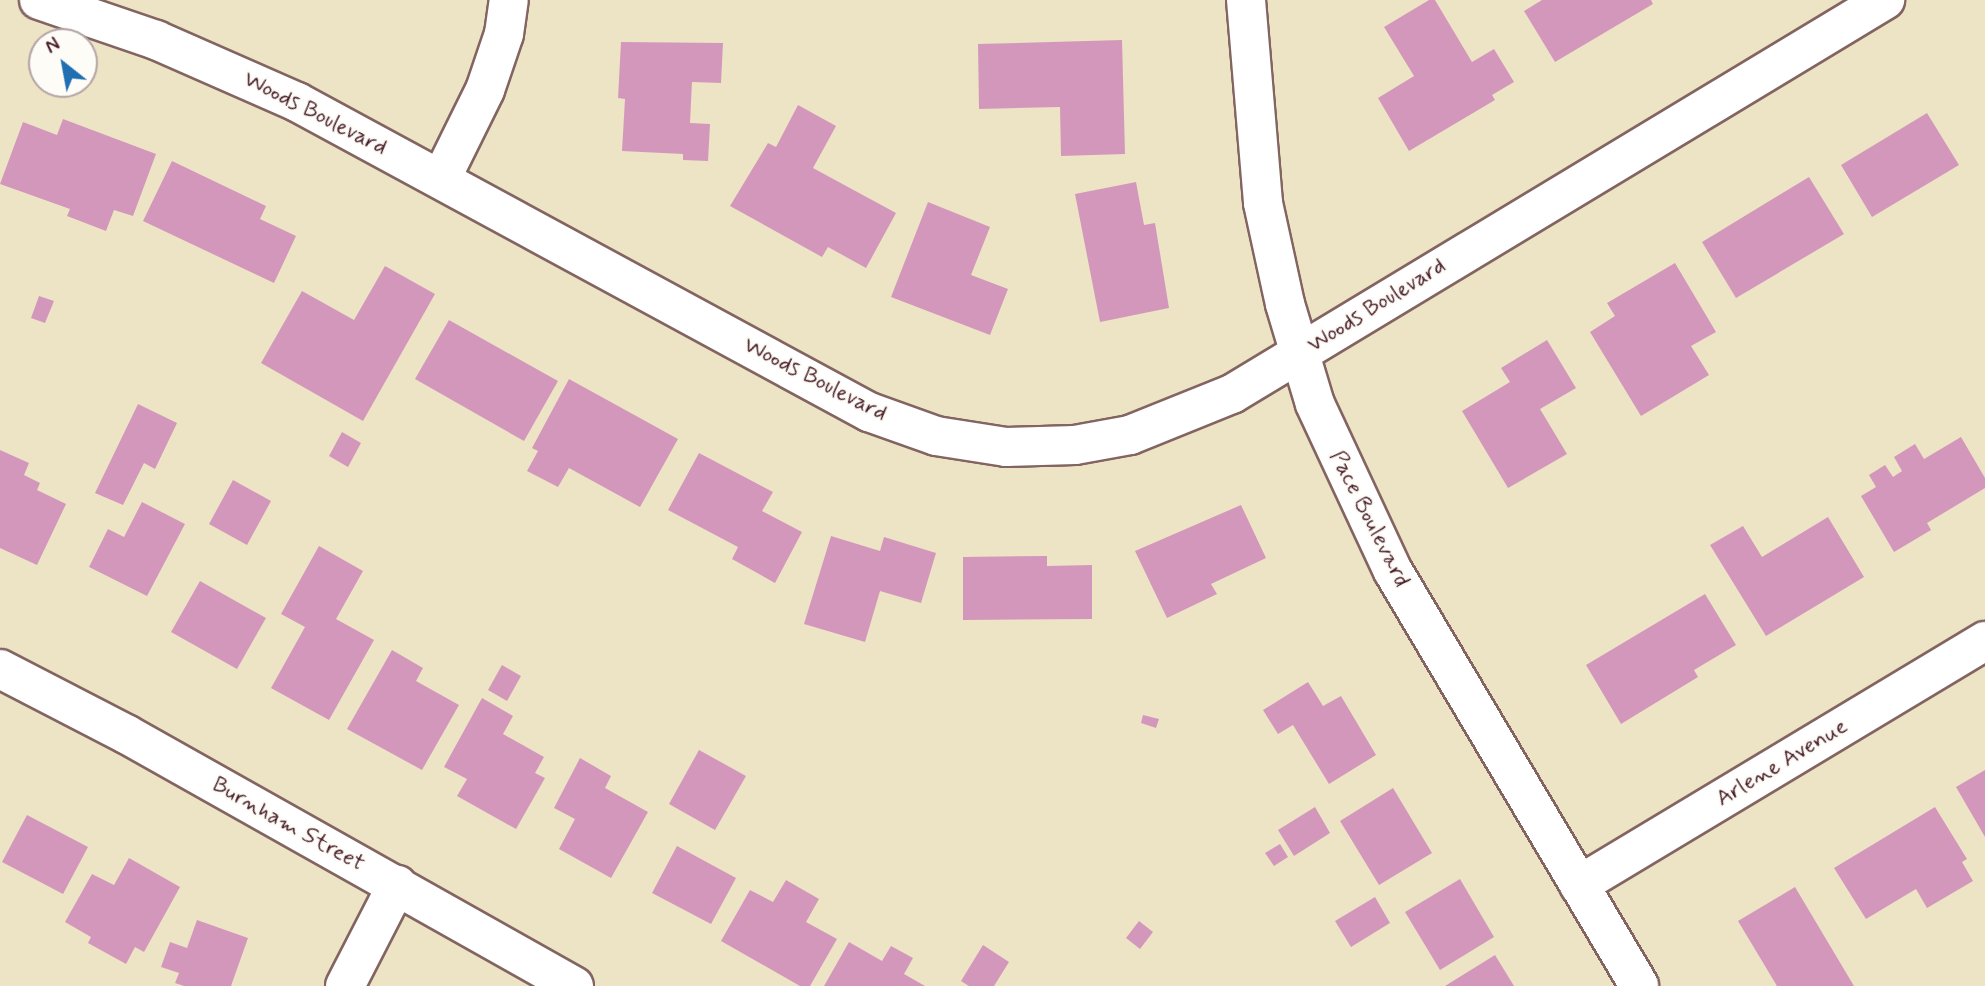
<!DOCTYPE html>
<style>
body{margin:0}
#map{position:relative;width:1985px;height:986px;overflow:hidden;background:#ece4c5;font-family:Mynerve,sans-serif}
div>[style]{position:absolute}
.building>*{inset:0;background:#d497bc}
.roads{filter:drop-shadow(2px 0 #836461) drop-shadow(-2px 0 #836461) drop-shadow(0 2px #836461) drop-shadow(0 -2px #836461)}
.street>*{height:38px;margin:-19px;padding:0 19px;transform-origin:19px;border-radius:19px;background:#fff}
span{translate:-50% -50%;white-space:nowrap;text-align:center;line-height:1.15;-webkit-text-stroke:5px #fdfcf7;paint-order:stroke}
.street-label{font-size:23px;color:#4a1f2b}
.north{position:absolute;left:28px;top:28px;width:70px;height:70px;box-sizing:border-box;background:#fdfcf7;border:2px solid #b5a4a5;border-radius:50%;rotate:329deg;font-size:19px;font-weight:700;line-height:28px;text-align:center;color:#4a1f2b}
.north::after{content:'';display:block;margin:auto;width:24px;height:32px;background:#1f6fb2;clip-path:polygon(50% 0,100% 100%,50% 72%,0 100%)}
</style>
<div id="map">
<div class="building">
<div style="clip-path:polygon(1429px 0,1435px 0,1472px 62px,1494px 49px,1514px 82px,1492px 95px,1495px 100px,1409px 151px,1378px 98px,1414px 76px,1384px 27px)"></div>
<div style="clip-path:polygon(1542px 0,1651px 0,1653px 4px,1555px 62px,1524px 11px)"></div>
<div style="clip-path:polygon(1122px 40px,1125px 154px,1061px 156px,1060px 107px,979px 109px,978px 44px)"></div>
<div style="clip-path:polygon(621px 42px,723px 43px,721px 83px,692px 82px,690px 123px,710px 124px,708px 161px,683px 160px,683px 154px,622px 151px,625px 99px,618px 98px)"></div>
<div style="clip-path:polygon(798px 105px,836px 126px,813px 168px,896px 213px,866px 268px,828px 247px,822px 257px,730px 206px,768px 143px,776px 147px)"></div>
<div style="clip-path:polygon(1927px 113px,1959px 165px,1872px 217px,1841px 165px)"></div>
<div style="clip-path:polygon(63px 119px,156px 154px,133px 216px,114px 210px,106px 231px,67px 216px,70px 209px,0 184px,23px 122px,57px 135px)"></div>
<div style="clip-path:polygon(172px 161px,266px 206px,260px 219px,296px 236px,274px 283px,143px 221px)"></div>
<div style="clip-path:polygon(1809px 177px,1844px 234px,1736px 298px,1702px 242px)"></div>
<div style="clip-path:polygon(1136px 182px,1144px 225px,1155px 223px,1169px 308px,1100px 322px,1075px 194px)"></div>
<div style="clip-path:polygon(928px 202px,990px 227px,971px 275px,1008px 289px,990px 335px,891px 297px)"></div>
<div style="clip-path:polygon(1675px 263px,1716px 332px,1691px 346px,1709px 375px,1641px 416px,1590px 332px,1615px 316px,1607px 303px)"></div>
<div style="clip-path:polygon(385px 266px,435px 294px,363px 421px,261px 363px,302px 291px,354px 320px)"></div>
<div style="clip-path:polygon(39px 296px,54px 301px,45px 323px,31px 318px)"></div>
<div style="clip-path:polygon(449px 320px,558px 381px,524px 441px,415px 379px)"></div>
<div style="clip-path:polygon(1547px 340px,1576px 388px,1540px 409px,1567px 454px,1508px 488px,1462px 411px,1510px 382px,1501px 368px)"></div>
<div style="clip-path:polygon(569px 379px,678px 439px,640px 507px,569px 468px,558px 487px,527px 471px,538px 451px,532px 448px)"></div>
<div style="clip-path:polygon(138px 404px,177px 423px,155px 469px,144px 463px,123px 505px,95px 493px)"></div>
<div style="clip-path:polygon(342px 432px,361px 443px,348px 467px,329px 456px)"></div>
<div style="clip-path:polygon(1961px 437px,1985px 478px,1985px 488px,1927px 523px,1931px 530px,1894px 552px,1861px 496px,1876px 487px,1869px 475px,1885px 465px,1893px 477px,1902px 471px,1894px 457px,1915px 444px,1924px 459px)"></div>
<div style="clip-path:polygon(0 450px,29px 463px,24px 475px,40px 483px,37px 490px,66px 504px,37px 565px,0 548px)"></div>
<div style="clip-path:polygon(699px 453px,773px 492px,762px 511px,802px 532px,775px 583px,732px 559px,738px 547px,668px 510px)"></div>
<div style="clip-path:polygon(233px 480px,271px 501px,247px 545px,209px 524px)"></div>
<div style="clip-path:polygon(142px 502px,185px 524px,147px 596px,89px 567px,108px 529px,124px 537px)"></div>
<div style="clip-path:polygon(1241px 505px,1266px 558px,1211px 584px,1217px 594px,1167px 618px,1135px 551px)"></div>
<div style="clip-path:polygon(1828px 517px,1864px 577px,1766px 636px,1710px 545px,1743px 526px,1762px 557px)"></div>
<div style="clip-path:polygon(831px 536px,880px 551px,884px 537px,936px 553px,921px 603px,880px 591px,865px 642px,804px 624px)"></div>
<div style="clip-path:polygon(319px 546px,363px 571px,336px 619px,374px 640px,329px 720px,271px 688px,305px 627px,281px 614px)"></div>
<div style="clip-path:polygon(1047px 556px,1047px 566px,1092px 565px,1092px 619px,963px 620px,963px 557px)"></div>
<div style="clip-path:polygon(200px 581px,266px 618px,237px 669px,171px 632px)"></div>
<div style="clip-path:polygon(1705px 594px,1736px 645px,1694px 670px,1698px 677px,1621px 724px,1586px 665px)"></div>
<div style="clip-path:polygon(392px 650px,423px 668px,416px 681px,459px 705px,422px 770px,347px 729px)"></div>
<div style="clip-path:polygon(502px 665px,521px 676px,507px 701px,488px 690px)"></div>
<div style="clip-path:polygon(1308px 682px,1323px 706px,1341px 696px,1376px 755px,1329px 784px,1293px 725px,1278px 734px,1263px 710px)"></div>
<div style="clip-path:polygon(482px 698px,513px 716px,503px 734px,544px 757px,535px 773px,545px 778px,516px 829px,457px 796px,467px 779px,444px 767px)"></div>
<div style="clip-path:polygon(1143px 715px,1159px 719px,1156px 728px,1141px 723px)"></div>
<div style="clip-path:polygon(699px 750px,746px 776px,715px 830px,669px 804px)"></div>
<div style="clip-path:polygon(580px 758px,611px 776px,605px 788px,648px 812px,611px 878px,559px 849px,575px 819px,554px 808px)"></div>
<div style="clip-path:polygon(1985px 770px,1985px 837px,1956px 787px)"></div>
<div style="clip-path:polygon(1393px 788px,1432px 853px,1379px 885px,1340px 821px)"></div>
<div style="clip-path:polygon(1315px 807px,1330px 833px,1294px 856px,1278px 830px)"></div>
<div style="clip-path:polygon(1935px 807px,1967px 859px,1962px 862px,1973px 881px,1927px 908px,1916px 889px,1866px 919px,1834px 868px)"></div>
<div style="clip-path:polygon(27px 815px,88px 847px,63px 894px,2px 862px)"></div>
<div style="clip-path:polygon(1280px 844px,1288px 857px,1274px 866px,1265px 853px)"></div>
<div style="clip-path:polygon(677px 846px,736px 878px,711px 924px,652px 893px)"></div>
<div style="clip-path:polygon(129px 858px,180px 887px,144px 952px,135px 947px,126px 964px,88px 943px,91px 937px,65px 922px,92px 874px,114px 885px)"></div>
<div style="clip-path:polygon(1460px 879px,1494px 937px,1440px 970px,1405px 912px)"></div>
<div style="clip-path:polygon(786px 880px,819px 899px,806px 922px,837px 939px,810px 986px,800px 986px,721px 941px,750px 890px,773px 902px)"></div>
<div style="clip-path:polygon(1795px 887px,1854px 986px,1777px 986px,1738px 921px)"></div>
<div style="clip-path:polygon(1375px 897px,1390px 923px,1351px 947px,1335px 921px)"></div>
<div style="clip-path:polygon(197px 920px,248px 938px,231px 986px,184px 986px,175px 983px,179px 973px,161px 967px,170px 942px,187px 948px)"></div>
<div style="clip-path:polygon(1139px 921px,1153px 932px,1140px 949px,1126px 938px)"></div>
<div style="clip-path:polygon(849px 942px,882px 961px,891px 946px,913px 958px,904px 974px,925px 986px,824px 986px)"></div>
<div style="clip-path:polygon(983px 945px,1009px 962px,994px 986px,969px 986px,961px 981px)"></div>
<div style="clip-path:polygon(1495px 955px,1514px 986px,1445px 986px)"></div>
</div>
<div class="roads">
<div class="street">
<div style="left:39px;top:0;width:124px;rotate:18.9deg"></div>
<div style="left:156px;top:40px;width:154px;rotate:23.7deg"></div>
<div style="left:297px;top:102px;width:651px;rotate:28.46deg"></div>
<div style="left:869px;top:412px;width:71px;rotate:19.7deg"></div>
<div style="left:936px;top:436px;width:71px;rotate:8.9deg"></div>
<div style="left:1006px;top:447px;width:69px;rotate:-1.7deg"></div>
<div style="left:1075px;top:445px;width:56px;rotate:-10.3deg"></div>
<div style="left:1130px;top:435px;width:110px;rotate:-21.9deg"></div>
<div style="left:1232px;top:394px;width:763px;rotate:-31.11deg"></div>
<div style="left:1246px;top:0;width:204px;rotate:85.2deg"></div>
<div style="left:1263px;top:203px;width:103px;rotate:77.7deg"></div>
<div style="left:1285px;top:304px;width:104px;rotate:73.3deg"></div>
<div style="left:1315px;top:404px;width:184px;rotate:65deg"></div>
<div style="left:1393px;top:571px;width:482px;rotate:59.3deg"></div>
<div style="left:441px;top:179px;width:99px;rotate:-63.7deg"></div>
<div style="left:485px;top:90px;width:59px;rotate:-71.3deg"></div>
<div style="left:504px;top:34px;width:34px;rotate:-82deg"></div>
<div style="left:0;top:669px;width:142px;rotate:27.3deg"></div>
<div style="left:126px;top:734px;width:514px;rotate:29.36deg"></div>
<div style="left:1579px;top:885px;width:474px;rotate:-31deg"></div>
<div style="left:345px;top:986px;width:114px;rotate:-62.8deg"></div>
</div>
</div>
<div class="street-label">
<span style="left:315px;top:114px;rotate:27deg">Woods Boulevard</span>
<span style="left:1377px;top:306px;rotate:-32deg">Woods Boulevard</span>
<span style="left:815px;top:380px;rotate:27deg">Woods Boulevard</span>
<span style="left:1369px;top:519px;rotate:63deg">Pace Boulevard</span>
<span style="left:1782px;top:763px;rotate:-31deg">Arlene Avenue</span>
<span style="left:288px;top:825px;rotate:29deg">Burnham Street</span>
</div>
<div class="north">N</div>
</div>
